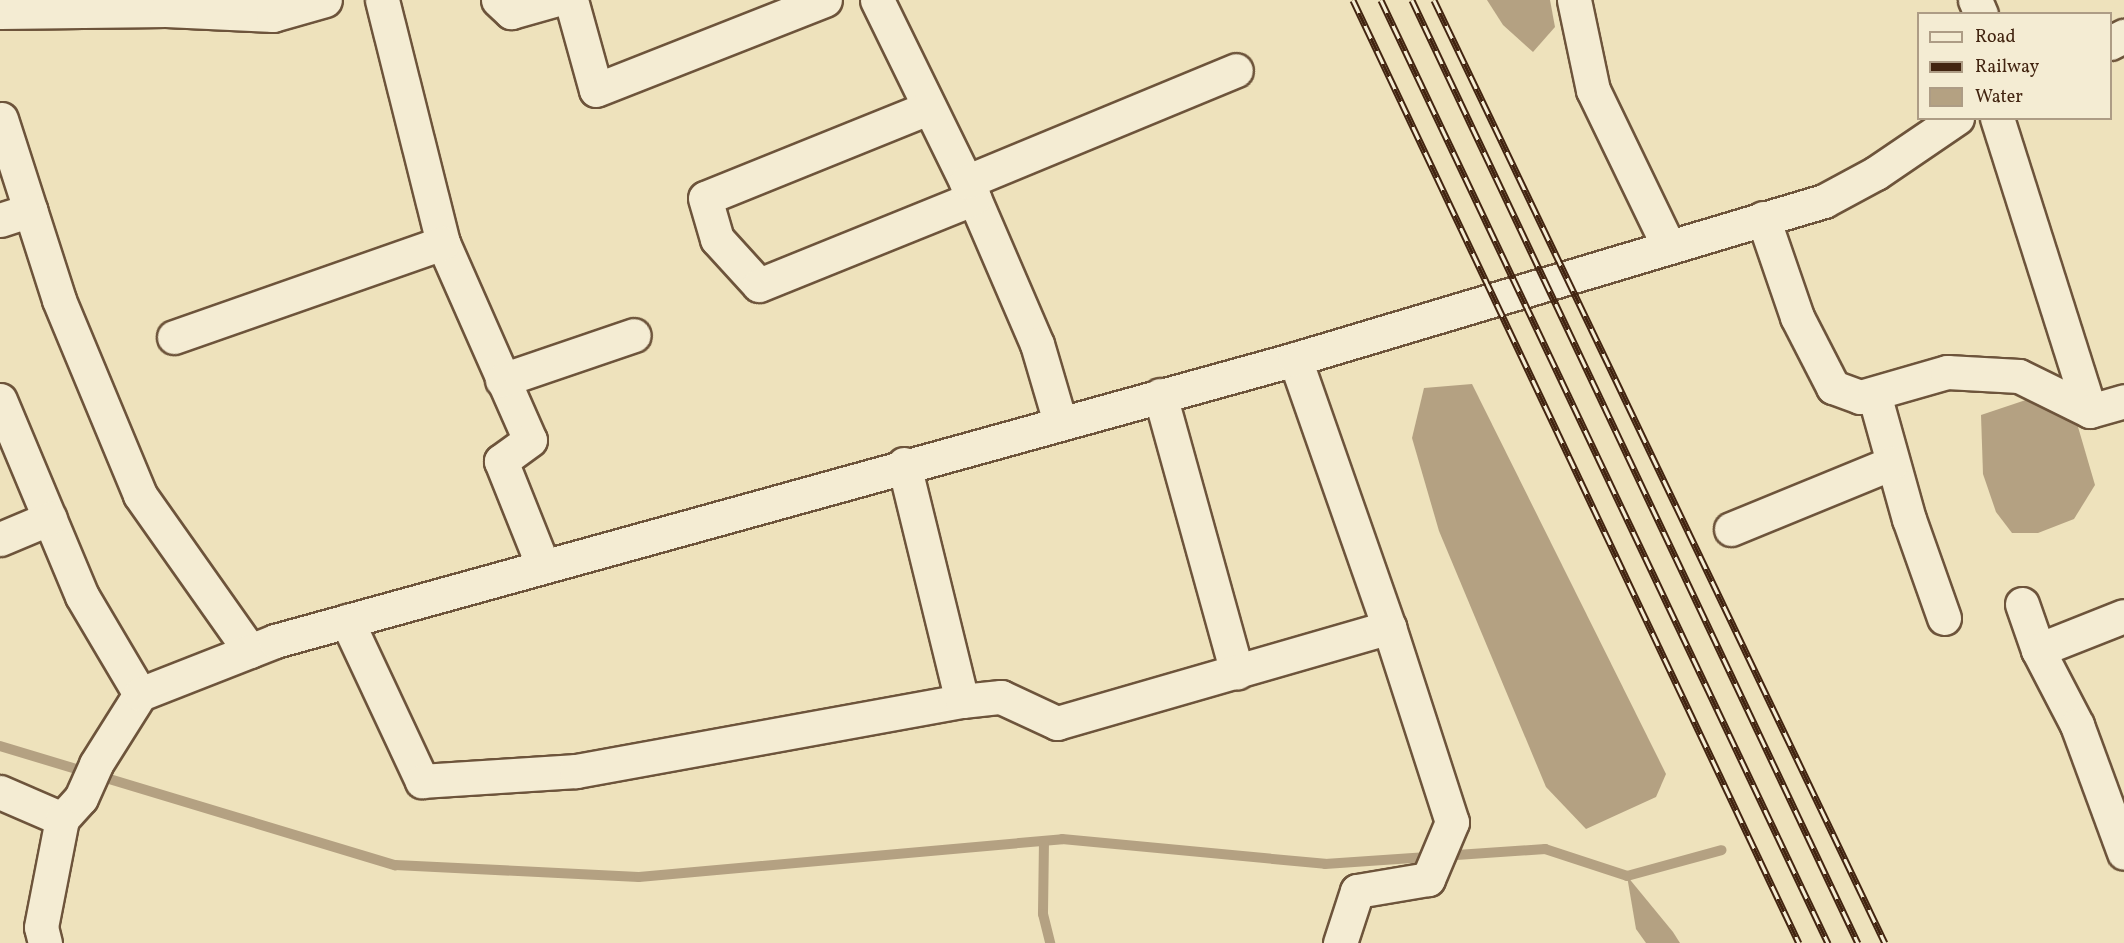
<!DOCTYPE html>
<style>
body{margin:0}
#map{position:relative;width:2124px;height:943px;overflow:hidden;background:#eee2bc;font-family:Vollkorn,serif}
div>[style]{position:absolute}
.water>*{inset:0;background:#b4a182}
.stream>*{height:10px;margin:-5px;padding:0 5px;transform-origin:5px;border-radius:5px;background:#b4a182}
.roads{filter:drop-shadow(2px 0 #6d543b) drop-shadow(-2px 0 #6d543b) drop-shadow(0 2px #6d543b) drop-shadow(0 -2px #6d543b)}
.minor>*{height:33px;margin:-16.5px;padding:0 16.5px;transform-origin:16.5px;border-radius:16.5px;background:#f4ecd3}
.rail>*{height:7px;margin-top:-3.5px;transform-origin:0;background:repeating-linear-gradient(90deg,#f4ecd3 0 14px,#422410 0 28px);box-sizing:border-box;border-block:2px solid #422410}
span{translate:-50% -50%;white-space:nowrap;text-align:center;line-height:1.15;-webkit-text-stroke:5px #f4ecd3;paint-order:stroke}
.legend{position:absolute;left:1917px;top:12px;width:195px;height:108px;box-sizing:border-box;background:#f4ecd3;border:2px solid #ad9c85;margin:0;padding:8px 10px;list-style:none;font-size:18px;color:#422410}
.legend li{display:flex;align-items:center;gap:12px;height:30px}
.legend b{width:30px;border:2px solid #ad9c85}
</style>
<div id="map">
<div class="water">
<div style="clip-path:polygon(1487px 0,1550px 0,1555px 27px,1533px 52px,1503px 25px)"></div>
<div style="clip-path:polygon(1472px 384px,1666px 774px,1656px 797px,1586px 829px,1546px 787px,1439px 531px,1412px 438px,1424px 388px)"></div>
<div style="clip-path:polygon(2035px 397px,2076px 420px,2095px 485px,2074px 519px,2038px 533px,2012px 533px,1996px 512px,1983px 474px,1981px 415px)"></div>
<div style="clip-path:polygon(1627px 876px,1673px 932px,1680px 943px,1646px 943px,1636px 929px)"></div>
</div>
<div class="stream">
<div style="left:0;top:746px;width:413px;rotate:16.8deg"></div>
<div style="left:395px;top:865px;width:244px;rotate:2.8deg"></div>
<div style="left:639px;top:877px;width:425px;rotate:-5.1deg"></div>
<div style="left:1062px;top:839px;width:264px;rotate:5.4deg"></div>
<div style="left:1325px;top:864px;width:221px;rotate:-3.9deg"></div>
<div style="left:1545px;top:849px;width:86px;rotate:18.2deg"></div>
<div style="left:1627px;top:876px;width:98px;rotate:-15.3deg"></div>
<div style="left:1044px;top:841px;width:73px;rotate:90.8deg"></div>
<div style="left:1043px;top:914px;width:30px;rotate:76deg"></div>
</div>
<div class="roads">
<div class="minor">
<div style="left:382px;top:0;width:251px;rotate:75.9deg"></div>
<div style="left:443px;top:243px;width:215px;rotate:66.2deg"></div>
<div style="left:530px;top:440px;width:36px;rotate:144deg"></div>
<div style="left:501px;top:461px;width:113px;rotate:68.2deg"></div>
<div style="left:498px;top:0;width:18px;rotate:43deg"></div>
<div style="left:511px;top:12px;width:45px;rotate:-15.6deg"></div>
<div style="left:571px;top:0;width:93px;rotate:74.5deg"></div>
<div style="left:596px;top:90px;width:246px;rotate:-21.5deg"></div>
<div style="left:877px;top:0;width:220px;rotate:63.9deg"></div>
<div style="left:974px;top:198px;width:159px;rotate:66.7deg"></div>
<div style="left:1037px;top:344px;width:81px;rotate:73.6deg"></div>
<div style="left:1574px;top:0;width:92px;rotate:78.1deg"></div>
<div style="left:1593px;top:90px;width:172px;rotate:64.2deg"></div>
<div style="left:1975px;top:0;width:15px;rotate:67deg"></div>
<div style="left:0;top:12px;width:166px;rotate:-0.7deg"></div>
<div style="left:166px;top:10px;width:107px;rotate:2.7deg"></div>
<div style="left:273px;top:15px;width:54px;rotate:-16.1deg"></div>
<div style="left:2110px;top:43px;width:16px;rotate:-27deg"></div>
<div style="left:928px;top:108px;width:240px;rotate:158deg"></div>
<div style="left:705px;top:198px;width:43px;rotate:73.7deg"></div>
<div style="left:717px;top:239px;width:62px;rotate:47.6deg"></div>
<div style="left:759px;top:285px;width:232px;rotate:-22deg"></div>
<div style="left:1997px;top:118px;width:307px;rotate:72.4deg"></div>
<div style="left:1px;top:119px;width:190px;rotate:72.2deg"></div>
<div style="left:59px;top:300px;width:211px;rotate:67.4deg"></div>
<div style="left:140px;top:495px;width:191px;rotate:54.8deg"></div>
<div style="left:966px;top:182px;width:292px;rotate:-22.5deg"></div>
<div style="left:1763px;top:218px;width:105px;rotate:71deg"></div>
<div style="left:1797px;top:317px;width:79px;rotate:62.8deg"></div>
<div style="left:1833px;top:387px;width:29px;rotate:20deg"></div>
<div style="left:1860px;top:397px;width:91px;rotate:-16deg"></div>
<div style="left:1947px;top:372px;width:72px;rotate:3.2deg"></div>
<div style="left:2019px;top:376px;width:79px;rotate:26.2deg"></div>
<div style="left:2090px;top:411px;width:35px;rotate:-16deg"></div>
<div style="left:0;top:220px;width:32px;rotate:-18deg"></div>
<div style="left:174px;top:337px;width:285px;rotate:-19.3deg"></div>
<div style="left:1295px;top:359px;width:284px;rotate:70.7deg"></div>
<div style="left:1389px;top:627px;width:205px;rotate:72.1deg"></div>
<div style="left:1452px;top:822px;width:62px;rotate:112.8deg"></div>
<div style="left:1428px;top:879px;width:72px;rotate:170.4deg"></div>
<div style="left:1357px;top:891px;width:55px;rotate:108.1deg"></div>
<div style="left:502px;top:380px;width:139px;rotate:-18.8deg"></div>
<div style="left:1874px;top:394px;width:130px;rotate:74.4deg"></div>
<div style="left:1909px;top:519px;width:105px;rotate:70.5deg"></div>
<div style="left:1160px;top:395px;width:288px;rotate:74.5deg"></div>
<div style="left:0;top:400px;width:212px;rotate:67.3deg"></div>
<div style="left:82px;top:596px;width:114px;rotate:59.4deg"></div>
<div style="left:1731px;top:529px;width:174px;rotate:-22.3deg"></div>
<div style="left:0;top:539px;width:54px;rotate:-22.8deg"></div>
<div style="left:2022px;top:604px;width:49px;rotate:70.8deg"></div>
<div style="left:2038px;top:650px;width:85px;rotate:62.5deg"></div>
<div style="left:2077px;top:725px;width:136px;rotate:69.8deg"></div>
<div style="left:347px;top:621px;width:177px;rotate:64.9deg"></div>
<div style="left:422px;top:781px;width:154px;rotate:-3.7deg"></div>
<div style="left:576px;top:771px;width:392px;rotate:-10.3deg"></div>
<div style="left:962px;top:701px;width:244px;rotate:-103.8deg"></div>
<div style="left:2038px;top:650px;width:92px;rotate:-21.6deg"></div>
<div style="left:962px;top:701px;width:39px;rotate:-6deg"></div>
<div style="left:1001px;top:697px;width:62px;rotate:24.9deg"></div>
<div style="left:1057px;top:723px;width:346px;rotate:-16.1deg"></div>
<div style="left:0;top:792px;width:68px;rotate:23.5deg"></div>
<div style="left:45px;top:943px;width:16px;rotate:-104deg"></div>
<div style="left:41px;top:927px;width:110px;rotate:-79deg"></div>
<div style="left:62px;top:819px;width:28px;rotate:-48deg"></div>
<div style="left:81px;top:798px;width:37px;rotate:-66deg"></div>
<div style="left:96px;top:764px;width:83px;rotate:-57.8deg"></div>
<div style="left:140px;top:694px;width:145px;rotate:-21.4deg"></div>
<div style="left:275px;top:641px;width:1058px;rotate:-15.45deg"></div>
<div style="left:1295px;top:359px;width:552px;rotate:-16.63deg"></div>
<div style="left:1824px;top:201px;width:59px;rotate:-28.3deg"></div>
<div style="left:1876px;top:173px;width:98px;rotate:-34.2deg"></div>
</div>
</div>
<div class="rail">
<div style="left:1353px;top:0;width:1043px;rotate:64.69deg"></div>
<div style="left:1381px;top:0;width:1044px;rotate:64.64deg"></div>
<div style="left:1412px;top:0;width:1043px;rotate:64.69deg"></div>
<div style="left:1434px;top:0;width:1045px;rotate:64.44deg"></div>
</div>
<ul class="legend">
<li><b style="height:8px;background:#f4ecd3"></b>Road</li>
<li><b style="height:8px;background:#422410"></b>Railway</li>
<li><b style="height:16px;background:#b4a182"></b>Water</li>
</ul>
</div>
